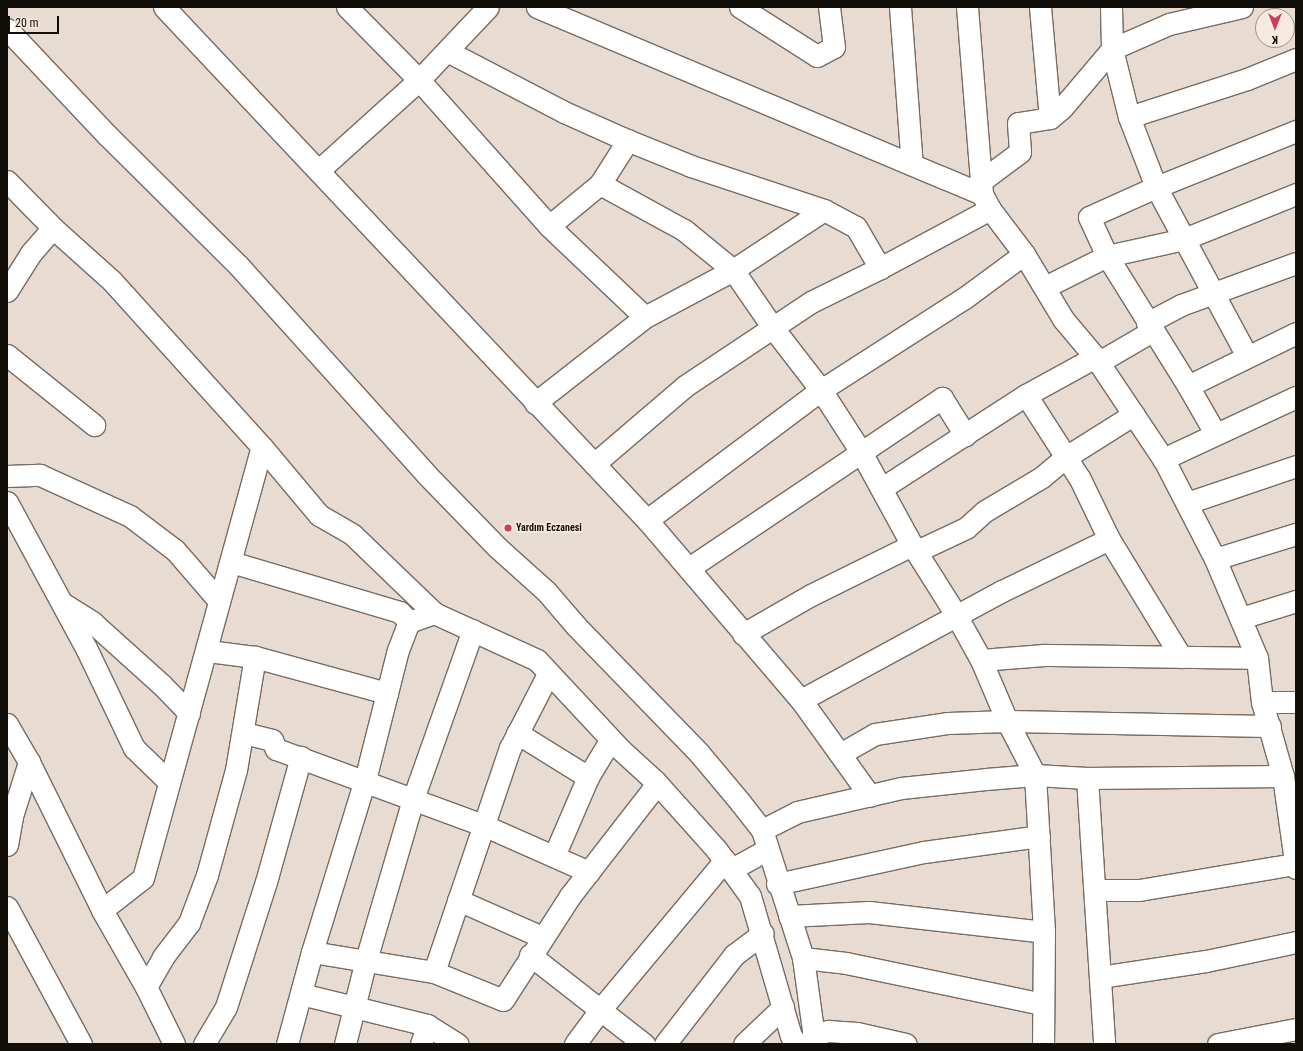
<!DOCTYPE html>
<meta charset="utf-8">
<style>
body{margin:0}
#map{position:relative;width:1303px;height:1051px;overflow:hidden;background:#e8dbd1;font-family:"Roboto Condensed",sans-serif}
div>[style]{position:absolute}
.roads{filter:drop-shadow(1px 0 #776c62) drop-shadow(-1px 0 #776c62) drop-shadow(0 1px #776c62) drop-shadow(0 -1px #776c62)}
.minor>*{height:21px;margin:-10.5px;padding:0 10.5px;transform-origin:10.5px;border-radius:10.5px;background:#fff}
.dots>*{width:11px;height:11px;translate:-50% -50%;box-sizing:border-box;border:2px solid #f6e9de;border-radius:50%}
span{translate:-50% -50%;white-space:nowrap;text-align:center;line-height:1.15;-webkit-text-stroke:3.5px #f6e9de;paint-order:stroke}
.poi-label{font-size:10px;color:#120e0a;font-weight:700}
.left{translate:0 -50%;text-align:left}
.frame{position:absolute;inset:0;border:8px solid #120e0a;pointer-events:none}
.north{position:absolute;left:1255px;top:8px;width:40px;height:40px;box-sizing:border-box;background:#f6e9de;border:1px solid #9b9189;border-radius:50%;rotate:180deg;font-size:11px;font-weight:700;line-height:16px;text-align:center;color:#120e0a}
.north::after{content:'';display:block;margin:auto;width:14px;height:18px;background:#cc3c5c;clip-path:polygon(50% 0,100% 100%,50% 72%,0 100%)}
.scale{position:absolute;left:8px;top:16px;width:51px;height:18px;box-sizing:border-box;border:2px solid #120e0a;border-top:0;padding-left:5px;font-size:12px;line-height:14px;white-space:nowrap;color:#120e0a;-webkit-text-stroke:3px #f6e9de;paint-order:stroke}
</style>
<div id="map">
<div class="roads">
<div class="minor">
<div style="left:164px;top:7px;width:705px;rotate:46.73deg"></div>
<div style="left:647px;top:520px;width:237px;rotate:49.5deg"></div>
<div style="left:801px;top:700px;width:118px;rotate:54.3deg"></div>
<div style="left:347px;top:7px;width:103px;rotate:45.4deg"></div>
<div style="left:419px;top:80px;width:195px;rotate:48.3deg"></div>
<div style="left:549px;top:226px;width:132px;rotate:43.5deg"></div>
<div style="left:537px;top:7px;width:483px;rotate:22.8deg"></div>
<div style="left:740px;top:7px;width:91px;rotate:32.5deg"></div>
<div style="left:817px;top:56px;width:19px;rotate:-28deg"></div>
<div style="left:834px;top:47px;width:40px;rotate:-97.1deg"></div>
<div style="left:900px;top:7px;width:158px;rotate:85.7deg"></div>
<div style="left:967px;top:7px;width:175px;rotate:85.4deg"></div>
<div style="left:1040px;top:7px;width:111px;rotate:84.9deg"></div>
<div style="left:1111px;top:7px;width:42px;rotate:88.6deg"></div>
<div style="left:1112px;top:49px;width:70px;rotate:76deg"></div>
<div style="left:1129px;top:117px;width:75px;rotate:68.9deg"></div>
<div style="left:1156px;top:187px;width:192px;rotate:61.7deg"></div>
<div style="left:1242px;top:7px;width:75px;rotate:166.9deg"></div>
<div style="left:1169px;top:24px;width:62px;rotate:156.3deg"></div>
<div style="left:1112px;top:49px;width:77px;rotate:130.3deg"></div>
<div style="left:1062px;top:108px;width:16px;rotate:140deg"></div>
<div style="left:1050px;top:118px;width:32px;rotate:171deg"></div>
<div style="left:1018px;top:123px;width:29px;rotate:86deg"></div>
<div style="left:1020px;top:152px;width:49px;rotate:143.4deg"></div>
<div style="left:981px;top:181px;width:13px;rotate:86deg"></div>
<div style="left:982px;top:194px;width:17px;rotate:62deg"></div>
<div style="left:990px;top:209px;width:56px;rotate:52.9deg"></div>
<div style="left:1024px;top:254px;width:76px;rotate:59deg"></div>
<div style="left:1063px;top:319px;width:50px;rotate:49.9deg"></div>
<div style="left:1095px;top:357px;width:124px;rotate:56.2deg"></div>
<div style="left:1164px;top:460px;width:111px;rotate:62.7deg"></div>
<div style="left:1215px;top:559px;width:108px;rotate:67deg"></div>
<div style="left:1257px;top:658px;width:44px;rotate:83.5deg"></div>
<div style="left:1262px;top:702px;width:77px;rotate:74.2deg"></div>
<div style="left:1283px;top:776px;width:93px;rotate:82deg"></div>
<div style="left:7px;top:29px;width:146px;rotate:46.7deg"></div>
<div style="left:107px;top:135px;width:185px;rotate:44.8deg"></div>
<div style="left:238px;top:265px;width:281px;rotate:48deg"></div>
<div style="left:426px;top:474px;width:103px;rotate:45.8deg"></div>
<div style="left:498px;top:548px;width:64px;rotate:41.9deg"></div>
<div style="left:546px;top:591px;width:46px;rotate:49.4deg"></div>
<div style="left:576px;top:626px;width:177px;rotate:45.9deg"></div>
<div style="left:699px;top:753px;width:64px;rotate:50.1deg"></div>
<div style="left:740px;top:802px;width:36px;rotate:52deg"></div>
<div style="left:762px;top:830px;width:134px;rotate:72.2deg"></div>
<div style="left:803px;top:958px;width:87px;rotate:82.1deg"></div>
<div style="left:447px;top:51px;width:132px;rotate:27.5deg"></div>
<div style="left:564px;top:112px;width:64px;rotate:24.1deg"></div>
<div style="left:622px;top:138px;width:74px;rotate:22.1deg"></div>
<div style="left:691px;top:166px;width:140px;rotate:18.3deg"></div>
<div style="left:824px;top:210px;width:36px;rotate:28deg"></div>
<div style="left:856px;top:227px;width:48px;rotate:59.7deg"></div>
<div style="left:1129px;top:117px;width:124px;rotate:-17.9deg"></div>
<div style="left:1247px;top:79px;width:53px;rotate:-22.2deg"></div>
<div style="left:628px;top:140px;width:52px;rotate:122.5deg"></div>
<div style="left:600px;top:184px;width:96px;rotate:28.7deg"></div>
<div style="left:684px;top:230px;width:63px;rotate:39.2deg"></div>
<div style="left:733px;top:270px;width:70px;rotate:55.4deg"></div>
<div style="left:773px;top:328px;width:78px;rotate:52.3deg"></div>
<div style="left:821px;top:390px;width:74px;rotate:57.2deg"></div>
<div style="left:861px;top:452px;width:106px;rotate:61.3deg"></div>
<div style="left:912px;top:545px;width:83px;rotate:57.8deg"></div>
<div style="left:956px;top:615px;width:51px;rotate:60.9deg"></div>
<div style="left:981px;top:660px;width:66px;rotate:66.9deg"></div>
<div style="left:1007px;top:721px;width:61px;rotate:62.6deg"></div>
<div style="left:1035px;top:775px;width:157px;rotate:86.7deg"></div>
<div style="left:1044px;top:932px;width:112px;rotate:90.5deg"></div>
<div style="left:319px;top:170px;width:135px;rotate:-42deg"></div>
<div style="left:419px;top:80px;width:100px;rotate:-46.6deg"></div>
<div style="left:7px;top:181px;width:66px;rotate:45.6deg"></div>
<div style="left:53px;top:228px;width:79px;rotate:41.9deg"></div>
<div style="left:112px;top:281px;width:224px;rotate:47.9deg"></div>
<div style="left:262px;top:447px;width:89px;rotate:50deg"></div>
<div style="left:319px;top:515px;width:39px;rotate:30deg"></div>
<div style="left:353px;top:535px;width:112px;rotate:43.9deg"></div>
<div style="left:434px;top:613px;width:113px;rotate:24.5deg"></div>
<div style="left:537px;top:660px;width:123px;rotate:47deg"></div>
<div style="left:621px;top:750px;width:46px;rotate:42.4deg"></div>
<div style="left:655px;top:781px;width:91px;rotate:48.1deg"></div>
<div style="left:716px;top:849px;width:58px;rotate:54.1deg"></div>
<div style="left:750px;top:896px;width:146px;rotate:73.7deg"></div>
<div style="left:791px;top:1036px;width:10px;rotate:53deg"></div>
<div style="left:549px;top:226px;width:66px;rotate:-39.5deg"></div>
<div style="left:1045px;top:287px;width:69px;rotate:-26.6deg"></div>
<div style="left:1107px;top:256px;width:79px;rotate:-12.4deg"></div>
<div style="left:1184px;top:239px;width:121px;rotate:-21.9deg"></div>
<div style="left:7px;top:291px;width:45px;rotate:-57.7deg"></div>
<div style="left:31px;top:253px;width:33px;rotate:-49deg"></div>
<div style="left:1147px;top:323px;width:38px;rotate:-28deg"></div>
<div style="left:1181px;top:305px;width:122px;rotate:-20.1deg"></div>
<div style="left:7px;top:355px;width:112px;rotate:38.8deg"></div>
<div style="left:1099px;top:362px;width:61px;rotate:-30.3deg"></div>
<div style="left:1188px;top:386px;width:120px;rotate:-26.1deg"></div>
<div style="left:1026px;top:395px;width:100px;rotate:57.3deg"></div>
<div style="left:1080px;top:479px;width:67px;rotate:64.2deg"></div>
<div style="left:1109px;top:539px;width:138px;rotate:58.6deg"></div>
<div style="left:535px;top:403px;width:140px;rotate:-38deg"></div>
<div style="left:645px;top:317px;width:100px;rotate:-28.1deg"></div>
<div style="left:733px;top:270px;width:109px;rotate:-33.4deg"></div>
<div style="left:1215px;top:433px;width:54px;rotate:-119.9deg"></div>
<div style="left:1188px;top:386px;width:153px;rotate:-121.9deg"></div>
<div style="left:1107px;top:256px;width:43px;rotate:-114.8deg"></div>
<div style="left:1089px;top:217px;width:73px;rotate:-24.1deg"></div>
<div style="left:1156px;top:187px;width:151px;rotate:-21.8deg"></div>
<div style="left:1163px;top:459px;width:147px;rotate:-25deg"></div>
<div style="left:594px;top:464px;width:120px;rotate:-40.6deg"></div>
<div style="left:685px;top:386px;width:151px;rotate:-33.7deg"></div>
<div style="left:811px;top:302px;width:77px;rotate:-26.2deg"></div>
<div style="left:880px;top:268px;width:125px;rotate:-28.2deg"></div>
<div style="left:7px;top:476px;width:33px;rotate:-2deg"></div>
<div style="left:40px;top:475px;width:99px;rotate:24.5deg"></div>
<div style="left:130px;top:516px;width:56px;rotate:37.1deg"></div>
<div style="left:175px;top:550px;width:67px;rotate:49.2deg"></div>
<div style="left:882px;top:488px;width:171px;rotate:-32.9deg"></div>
<div style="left:1026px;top:395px;width:79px;rotate:-28.8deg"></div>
<div style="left:7px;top:502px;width:168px;rotate:61.6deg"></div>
<div style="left:87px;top:650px;width:109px;rotate:64.4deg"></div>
<div style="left:134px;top:748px;width:47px;rotate:44.1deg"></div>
<div style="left:1187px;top:503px;width:115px;rotate:-18.7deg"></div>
<div style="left:647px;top:520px;width:217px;rotate:-36.8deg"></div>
<div style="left:821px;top:390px;width:169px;rotate:-32.7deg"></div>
<div style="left:963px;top:299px;width:76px;rotate:-36.4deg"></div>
<div style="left:917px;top:551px;width:54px;rotate:-25.1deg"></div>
<div style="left:966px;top:528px;width:25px;rotate:-42deg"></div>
<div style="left:985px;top:511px;width:66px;rotate:-30.8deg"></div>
<div style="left:1042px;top:477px;width:31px;rotate:-40deg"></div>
<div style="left:1066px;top:457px;width:80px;rotate:-32.3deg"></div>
<div style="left:1215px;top:559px;width:85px;rotate:-17.2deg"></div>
<div style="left:231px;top:562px;width:176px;rotate:16.5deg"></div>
<div style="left:400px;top:612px;width:13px;rotate:48deg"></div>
<div style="left:689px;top:568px;width:305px;rotate:-33.9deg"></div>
<div style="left:942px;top:398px;width:44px;rotate:58.1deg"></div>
<div style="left:62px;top:603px;width:36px;rotate:32deg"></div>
<div style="left:92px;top:622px;width:94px;rotate:42deg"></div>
<div style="left:162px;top:685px;width:39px;rotate:46deg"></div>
<div style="left:1241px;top:618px;width:58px;rotate:-17.2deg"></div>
<div style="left:743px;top:634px;width:78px;rotate:-29.8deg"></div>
<div style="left:811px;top:595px;width:113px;rotate:-26.3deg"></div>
<div style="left:208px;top:651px;width:47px;rotate:7.3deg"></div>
<div style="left:255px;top:657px;width:137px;rotate:15.3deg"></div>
<div style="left:981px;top:660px;width:63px;rotate:-4.5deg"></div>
<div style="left:1044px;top:655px;width:213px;rotate:0.8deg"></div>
<div style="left:801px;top:700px;width:229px;rotate:-28.5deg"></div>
<div style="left:1002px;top:591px;width:119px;rotate:-25.9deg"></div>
<div style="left:1262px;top:702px;width:34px"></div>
<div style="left:7px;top:724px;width:44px;rotate:59.9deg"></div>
<div style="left:29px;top:762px;width:165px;rotate:63.7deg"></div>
<div style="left:102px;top:910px;width:89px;rotate:60.3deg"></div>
<div style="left:146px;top:987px;width:64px;rotate:63.8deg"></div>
<div style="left:244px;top:733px;width:29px;rotate:14deg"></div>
<div style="left:272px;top:740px;width:10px;rotate:66deg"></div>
<div style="left:276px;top:749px;width:221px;rotate:20.2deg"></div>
<div style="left:483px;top:825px;width:116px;rotate:23.9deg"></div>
<div style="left:517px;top:733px;width:84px;rotate:31.8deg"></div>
<div style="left:840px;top:754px;width:40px;rotate:-29.7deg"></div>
<div style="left:875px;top:734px;width:74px;rotate:-8.6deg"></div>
<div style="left:948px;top:723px;width:59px;rotate:-1.9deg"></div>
<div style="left:1007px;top:721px;width:263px;rotate:1.1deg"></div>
<div style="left:1087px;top:778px;width:267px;rotate:86.3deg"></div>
<div style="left:762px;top:830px;width:39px;rotate:-27deg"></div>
<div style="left:797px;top:812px;width:107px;rotate:-13deg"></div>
<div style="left:901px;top:788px;width:85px;rotate:-6deg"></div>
<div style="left:986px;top:779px;width:49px;rotate:-4.7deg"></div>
<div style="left:1035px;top:775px;width:52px;rotate:3.3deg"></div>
<div style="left:1087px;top:778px;width:196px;rotate:-0.6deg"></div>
<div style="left:7px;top:845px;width:29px;rotate:-80deg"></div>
<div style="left:12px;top:816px;width:57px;rotate:-72.5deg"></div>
<div style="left:554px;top:856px;width:86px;rotate:-66.7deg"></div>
<div style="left:588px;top:777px;width:44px;rotate:-58.8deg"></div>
<div style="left:732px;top:869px;width:41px;rotate:-29.1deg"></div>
<div style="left:777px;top:884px;width:150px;rotate:-12.3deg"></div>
<div style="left:924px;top:852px;width:116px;rotate:-7.9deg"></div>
<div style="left:1095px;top:890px;width:44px"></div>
<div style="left:1139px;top:890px;width:158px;rotate:-9.5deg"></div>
<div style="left:458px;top:900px;width:92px;rotate:23.8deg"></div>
<div style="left:7px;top:907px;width:156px;rotate:61.6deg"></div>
<div style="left:102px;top:910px;width:52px;rotate:-38deg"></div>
<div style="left:143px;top:878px;width:447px;rotate:-74.6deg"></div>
<div style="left:789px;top:916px;width:80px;rotate:-2.9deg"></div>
<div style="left:869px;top:912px;width:176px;rotate:6.5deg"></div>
<div style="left:312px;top:952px;width:124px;rotate:9.3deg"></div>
<div style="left:434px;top:972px;width:74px;rotate:22.1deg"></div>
<div style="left:503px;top:1000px;width:124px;rotate:-57.2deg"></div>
<div style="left:570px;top:896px;width:142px;rotate:-52.2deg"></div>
<div style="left:530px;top:955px;width:145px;rotate:38deg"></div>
<div style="left:803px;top:958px;width:43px;rotate:6.6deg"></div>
<div style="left:846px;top:963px;width:200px;rotate:11.8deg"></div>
<div style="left:434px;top:972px;width:237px;rotate:-71.3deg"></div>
<div style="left:510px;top:748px;width:83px;rotate:-62.8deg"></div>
<div style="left:1100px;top:977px;width:107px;rotate:-8.6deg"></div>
<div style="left:1206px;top:961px;width:92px;rotate:-11.9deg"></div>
<div style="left:146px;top:987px;width:34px;rotate:-60deg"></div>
<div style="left:163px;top:957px;width:43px;rotate:-52.6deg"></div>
<div style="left:189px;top:923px;width:51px;rotate:-69.4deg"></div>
<div style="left:207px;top:875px;width:109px;rotate:-74.6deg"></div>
<div style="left:236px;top:770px;width:115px;rotate:-80.5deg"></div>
<div style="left:301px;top:994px;width:130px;rotate:13.8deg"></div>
<div style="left:427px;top:1025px;width:36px;rotate:32deg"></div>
<div style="left:813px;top:1035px;width:16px;rotate:-15deg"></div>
<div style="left:828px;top:1031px;width:29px;rotate:4deg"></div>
<div style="left:857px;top:1033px;width:50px;rotate:12.7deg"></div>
<div style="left:204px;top:1044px;width:43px;rotate:-59.3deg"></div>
<div style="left:226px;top:1007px;width:131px;rotate:-72.3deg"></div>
<div style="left:266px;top:882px;width:130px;rotate:-74.4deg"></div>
<div style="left:287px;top:1044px;width:95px;rotate:-74.8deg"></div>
<div style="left:312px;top:952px;width:180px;rotate:-72.9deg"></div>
<div style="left:365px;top:780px;width:134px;rotate:-75.8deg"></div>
<div style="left:398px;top:650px;width:30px;rotate:-69deg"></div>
<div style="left:409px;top:622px;width:27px;rotate:-20deg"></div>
<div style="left:345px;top:1044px;width:87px;rotate:-76deg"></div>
<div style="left:366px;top:960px;width:168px;rotate:-73.7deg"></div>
<div style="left:413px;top:799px;width:179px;rotate:-70.5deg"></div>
<div style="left:421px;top:1044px;width:20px;rotate:-72deg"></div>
<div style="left:575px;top:1044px;width:42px;rotate:-53.7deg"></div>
<div style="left:600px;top:1010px;width:195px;rotate:-50.2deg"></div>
<div style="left:665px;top:1044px;width:113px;rotate:-52.2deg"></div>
<div style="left:734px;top:955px;width:36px;rotate:-37deg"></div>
<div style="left:744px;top:1044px;width:54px;rotate:-43.5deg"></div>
<div style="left:1218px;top:1044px;width:79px;rotate:-10.9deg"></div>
</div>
</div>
<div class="dots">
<div style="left:508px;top:528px;background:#cc3c5c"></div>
</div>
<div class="poi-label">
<span class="left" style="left:516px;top:528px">Yardım Eczanesi</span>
</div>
<div class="frame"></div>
<div class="north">K</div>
<div class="scale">20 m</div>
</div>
